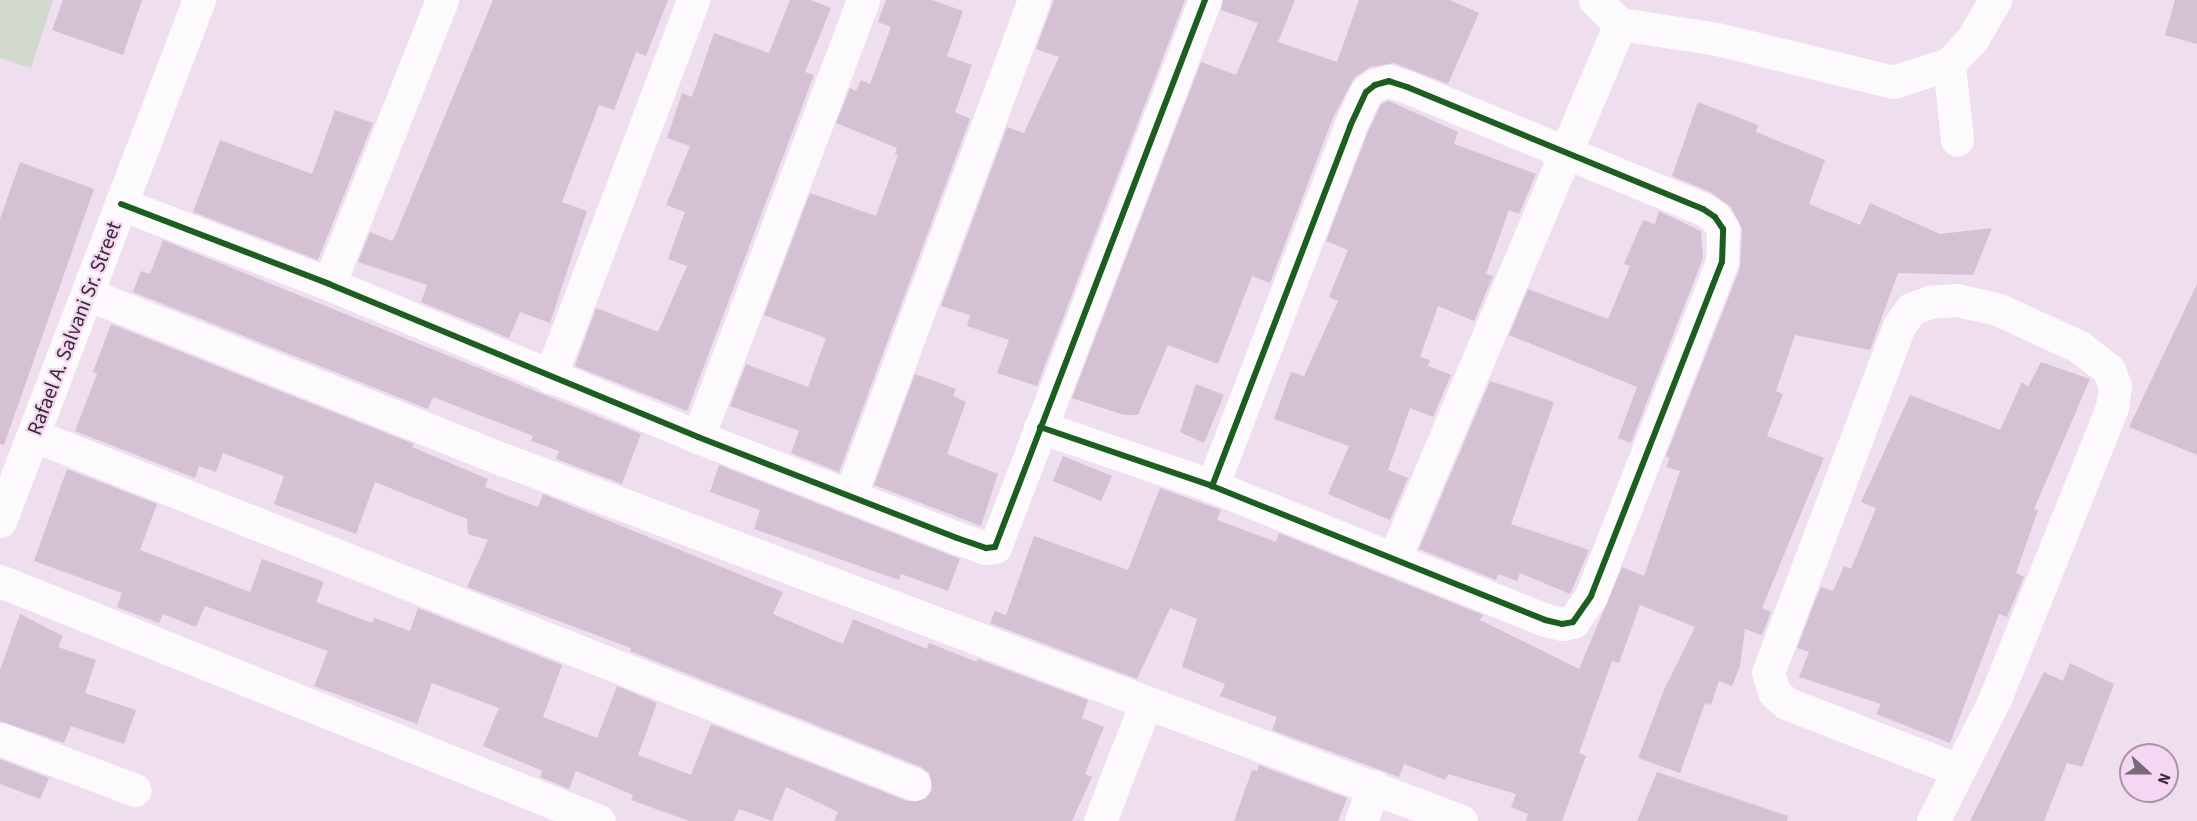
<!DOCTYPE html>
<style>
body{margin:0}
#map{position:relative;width:2197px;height:821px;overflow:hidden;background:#eedeee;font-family:"Source Sans 3",sans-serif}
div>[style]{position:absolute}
.green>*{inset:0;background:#d2dacd}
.building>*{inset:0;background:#d4c2d4}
.minor>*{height:33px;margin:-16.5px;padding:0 16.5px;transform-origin:16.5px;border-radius:16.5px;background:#fcfafc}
.cycleway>*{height:6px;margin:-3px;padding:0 3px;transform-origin:3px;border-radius:3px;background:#1b5e20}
span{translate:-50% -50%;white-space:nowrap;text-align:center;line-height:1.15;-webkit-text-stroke:4.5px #f5d7f4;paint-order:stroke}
.street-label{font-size:21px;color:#382c37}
.north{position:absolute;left:2119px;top:743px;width:60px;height:60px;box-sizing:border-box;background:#f5d7f4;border:2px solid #a993a8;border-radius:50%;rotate:111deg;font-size:16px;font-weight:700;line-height:24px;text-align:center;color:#382c37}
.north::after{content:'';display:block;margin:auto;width:21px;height:27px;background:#786a77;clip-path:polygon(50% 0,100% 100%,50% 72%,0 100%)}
</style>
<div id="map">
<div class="green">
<div style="clip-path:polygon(0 0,53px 0,31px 68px,0 58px)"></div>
</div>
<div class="building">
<div style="clip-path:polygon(63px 0,142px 0,123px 55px,52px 30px)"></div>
<div style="clip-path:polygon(493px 0,668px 0,646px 56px,636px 52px,614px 110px,599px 105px,562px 202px,587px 211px,550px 323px,520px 312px,509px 338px,421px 302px,427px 285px,358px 262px,370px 232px,392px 241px,395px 236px)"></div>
<div style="clip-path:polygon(790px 0,811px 0,831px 8px,805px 72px,814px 75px,687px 411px,575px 366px,596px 308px,658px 332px,687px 266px,668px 259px,685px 212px,666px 205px,690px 146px,667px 138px,682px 93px,692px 97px,714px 33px,769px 53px)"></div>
<div style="clip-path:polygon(886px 0,932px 0,963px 11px,947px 56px,972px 65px,955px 112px,970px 119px,839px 472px,791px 453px,799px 431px,730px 406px,746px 364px,808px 387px,826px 338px,764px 315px,810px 193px,876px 216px,898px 155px,895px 154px,897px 148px,836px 123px,850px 88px,856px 91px,861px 80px,870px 84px,891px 27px,878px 22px)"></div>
<div style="clip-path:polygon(1054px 0,1185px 0,1037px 386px,997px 373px,1009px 340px,967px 326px,970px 315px,941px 306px,1007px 127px,1024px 133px,1059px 57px,1036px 49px)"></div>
<div style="clip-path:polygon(1223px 0,1295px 0,1278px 42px,1337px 62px,1359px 0,1450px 0,1479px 13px,1448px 84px,1394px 63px,1370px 67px,1354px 78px,1332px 120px,1270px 283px,1252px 276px,1218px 364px,1168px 345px,1138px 415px,1124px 415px,1072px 398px,1201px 62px,1236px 75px,1258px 23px,1221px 10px)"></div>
<div style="clip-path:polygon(2175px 0,2197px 0,2197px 44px,2165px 35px)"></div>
<div style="clip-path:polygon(1389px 101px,1458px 132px,1454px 144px,1536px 174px,1519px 214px,1509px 210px,1486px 274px,1493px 276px,1474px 321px,1438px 306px,1420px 357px,1430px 360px,1428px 366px,1451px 375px,1433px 417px,1410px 408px,1388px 470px,1408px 478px,1387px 527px,1390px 520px,1328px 494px,1349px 446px,1274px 419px,1291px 372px,1304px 376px,1338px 301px,1329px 297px,1348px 250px,1326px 241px,1367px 134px,1381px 104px)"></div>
<div style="clip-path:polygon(1698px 102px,1758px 125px,1756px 132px,1825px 160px,1809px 204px,1860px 225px,1870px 203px,1940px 234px,1992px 228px,1973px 275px,1898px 273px,1870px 350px,1795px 335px,1776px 391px,1783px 394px,1767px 436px,1824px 458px,1762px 608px,1771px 612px,1762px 635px,1745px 629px,1740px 666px,1732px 686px,1719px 681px,1711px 705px,1705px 703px,1680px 773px,1638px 758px,1664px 690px,1695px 627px,1640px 605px,1619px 663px,1612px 661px,1579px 753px,1586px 756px,1562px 821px,1526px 821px,1528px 814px,1511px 807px,1516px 794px,1448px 774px,1445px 780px,1404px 764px,1399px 777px,1272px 730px,1277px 717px,1220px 696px,1225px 684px,1182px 667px,1197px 619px,1170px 608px,1137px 679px,990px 623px,995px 611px,1006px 615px,1034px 536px,1128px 570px,1160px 488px,1221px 510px,1217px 520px,1276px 542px,1279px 533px,1483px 615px,1480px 620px,1579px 669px,1622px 567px,1644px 576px,1680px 471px,1666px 467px,1670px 458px,1666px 456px,1740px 268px,1742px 229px,1731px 207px,1710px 192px,1672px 176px)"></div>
<div style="clip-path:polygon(335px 110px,373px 123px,318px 260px,193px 212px,220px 140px,312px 174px)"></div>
<div style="clip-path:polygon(20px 162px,94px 189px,4px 445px,0 444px,0 219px)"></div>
<div style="clip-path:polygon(1659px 211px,1701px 231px,1703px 258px,1631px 443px,1618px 438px,1637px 387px,1509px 335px,1528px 289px,1608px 319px,1630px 266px,1624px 264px,1643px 220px,1655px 224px)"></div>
<div style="clip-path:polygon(163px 240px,641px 434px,622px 484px,556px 459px,559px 451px,531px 441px,533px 436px,433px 397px,428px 409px,133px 292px,141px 271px,150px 274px)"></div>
<div style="clip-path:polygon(2197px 284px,2197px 455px,2129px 427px)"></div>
<div style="clip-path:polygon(111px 324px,414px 444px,412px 447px,488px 479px,485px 487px,538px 507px,543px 494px,783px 592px,773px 614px,843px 644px,853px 619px,927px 649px,929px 643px,977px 662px,978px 659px,1088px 700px,1082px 718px,1104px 727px,1085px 774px,1092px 777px,1072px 821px,834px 821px,838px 812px,786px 787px,772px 821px,739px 809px,734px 821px,689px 821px,631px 800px,633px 795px,576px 771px,569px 789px,540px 777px,543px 771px,483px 746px,499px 708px,432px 683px,417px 724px,314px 686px,328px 651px,205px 606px,196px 627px,163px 614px,159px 623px,117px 607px,122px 593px,34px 561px,67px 469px,157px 504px,140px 550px,250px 592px,262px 559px,324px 582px,316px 602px,372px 623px,374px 618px,410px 631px,418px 608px,562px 665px,543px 717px,597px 738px,617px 686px,657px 703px,638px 755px,691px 775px,711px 724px,907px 801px,925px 799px,932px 790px,929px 773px,921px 767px,630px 651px,631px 648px,467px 587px,488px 540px,468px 534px,467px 519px,375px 482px,356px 534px,274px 504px,284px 476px,223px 453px,216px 472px,199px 466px,195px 478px,75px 431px,97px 374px,93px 372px)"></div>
<div style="clip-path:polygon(2041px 362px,2090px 379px,2034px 509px,2038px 510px,2016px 573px,2024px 577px,2007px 617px,1999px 614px,1950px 743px,1876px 714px,1881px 704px,1799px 677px,1809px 652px,1797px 648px,1817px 596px,1821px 587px,1833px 591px,1844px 566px,1851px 569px,1876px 508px,1861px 502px,1910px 395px,2000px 430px,2022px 382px,2028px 387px)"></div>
<div style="clip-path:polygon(915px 374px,956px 389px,953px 396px,966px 402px,947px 454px,998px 474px,981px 526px,874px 485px)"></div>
<div style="clip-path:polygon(1490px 381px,1554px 402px,1511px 524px,1589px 550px,1570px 594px,1520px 573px,1517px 581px,1498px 574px,1496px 580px,1419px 549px)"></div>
<div style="clip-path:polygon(1196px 384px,1224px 395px,1204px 443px,1180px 432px)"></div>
<div style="clip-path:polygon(1063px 456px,1112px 476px,1101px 501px,1053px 481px)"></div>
<div style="clip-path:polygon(719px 465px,960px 559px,948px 591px,901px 574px,899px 580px,754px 529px,760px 510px,710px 492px)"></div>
<div style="clip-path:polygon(20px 614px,63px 636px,58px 647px,96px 660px,85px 693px,136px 710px,124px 744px,71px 726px,64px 743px,0 721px,0 670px)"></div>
<div style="clip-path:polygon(2070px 663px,2114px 684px,2082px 767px,2067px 763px,2044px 821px,1970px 821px,2044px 672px,2063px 681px)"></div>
<div style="clip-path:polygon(0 759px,49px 778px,40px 799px,0 784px)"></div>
<div style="clip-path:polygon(1259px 765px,1347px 798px,1338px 821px,1234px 821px,1252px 770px,1257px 771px)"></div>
<div style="clip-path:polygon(1657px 772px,1788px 816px,1787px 821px,1637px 821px)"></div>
</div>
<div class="minor">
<div style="left:1595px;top:0;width:35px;rotate:44deg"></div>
<div style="left:1949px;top:64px;width:76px;rotate:84deg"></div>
<div style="left:121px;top:204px;width:223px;rotate:21deg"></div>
<div style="left:329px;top:284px;width:399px;rotate:22.5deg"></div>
<div style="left:698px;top:437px;width:278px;rotate:21.3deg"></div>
<div style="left:957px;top:538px;width:31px;rotate:19deg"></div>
<div style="left:986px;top:548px;width:9px;rotate:-6deg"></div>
<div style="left:995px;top:547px;width:586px;rotate:-69deg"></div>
<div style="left:329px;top:284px;width:306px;rotate:-68.3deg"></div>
<div style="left:87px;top:294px;width:450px;rotate:21.7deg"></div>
<div style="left:505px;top:460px;width:1022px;rotate:20.69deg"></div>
<div style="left:550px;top:377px;width:403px;rotate:-69.2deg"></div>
<div style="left:1040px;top:427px;width:182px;rotate:18.9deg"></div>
<div style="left:1212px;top:486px;width:359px;rotate:21.9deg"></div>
<div style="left:1545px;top:620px;width:17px;rotate:13deg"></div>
<div style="left:1562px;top:624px;width:11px;rotate:-10deg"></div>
<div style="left:1573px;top:622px;width:32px;rotate:-55deg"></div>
<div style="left:1591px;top:596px;width:359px;rotate:-68.6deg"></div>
<div style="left:1722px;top:262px;width:33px;rotate:-88deg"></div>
<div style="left:1723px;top:229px;width:14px;rotate:-124deg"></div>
<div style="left:1715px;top:217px;width:14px;rotate:-146deg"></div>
<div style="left:1703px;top:209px;width:320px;rotate:-157.6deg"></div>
<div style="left:1407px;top:87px;width:19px;rotate:-162deg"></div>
<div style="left:1389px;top:81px;width:15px;rotate:164deg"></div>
<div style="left:1375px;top:85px;width:11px;rotate:142deg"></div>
<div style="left:1366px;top:92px;width:38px;rotate:115deg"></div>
<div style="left:1350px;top:127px;width:385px;rotate:111deg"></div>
<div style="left:33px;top:435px;width:948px;rotate:21.61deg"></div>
<div style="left:698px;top:437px;width:467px;rotate:-69.3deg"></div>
<div style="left:850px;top:496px;width:529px;rotate:-69.65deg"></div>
<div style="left:0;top:521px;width:558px;rotate:-69.1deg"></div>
<div style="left:1394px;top:559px;width:581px;rotate:-67.1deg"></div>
<div style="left:1620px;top:24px;width:98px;rotate:8.8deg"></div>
<div style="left:1717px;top:39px;width:181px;rotate:13.7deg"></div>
<div style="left:1893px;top:82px;width:59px;rotate:-17.8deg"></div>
<div style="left:1949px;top:64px;width:35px;rotate:-47deg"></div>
<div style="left:1973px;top:38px;width:44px;rotate:-59.9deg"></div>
<div style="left:0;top:581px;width:645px;rotate:21.83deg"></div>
<div style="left:0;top:739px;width:144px;rotate:20.7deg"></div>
<div style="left:1100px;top:821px;width:124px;rotate:-68.8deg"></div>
<div style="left:1361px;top:821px;width:37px;rotate:-70deg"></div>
<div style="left:1933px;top:821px;width:135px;rotate:-63.1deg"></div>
<div style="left:1994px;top:701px;width:317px;rotate:-68.1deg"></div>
<div style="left:2112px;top:407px;width:21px;rotate:-82deg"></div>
<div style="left:2115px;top:386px;width:17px;rotate:-111deg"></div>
<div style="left:2109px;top:370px;width:37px;rotate:-142deg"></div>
<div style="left:2080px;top:347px;width:91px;rotate:-155.4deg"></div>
<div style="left:1997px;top:309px;width:42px;rotate:-167.6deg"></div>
<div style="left:1956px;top:300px;width:26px;rotate:176deg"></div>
<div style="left:1930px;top:302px;width:20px;rotate:160deg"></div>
<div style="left:1911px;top:309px;width:21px;rotate:125deg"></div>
<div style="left:1899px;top:326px;width:370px;rotate:110.7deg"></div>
<div style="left:1768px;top:672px;width:21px;rotate:73deg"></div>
<div style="left:1774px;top:692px;width:16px;rotate:43deg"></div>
<div style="left:1786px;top:703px;width:185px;rotate:21.3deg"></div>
</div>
<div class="cycleway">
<div style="left:121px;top:204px;width:223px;rotate:21deg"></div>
<div style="left:329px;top:284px;width:399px;rotate:22.5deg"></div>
<div style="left:698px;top:437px;width:278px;rotate:21.3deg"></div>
<div style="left:957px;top:538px;width:31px;rotate:19deg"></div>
<div style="left:986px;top:548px;width:9px;rotate:-6deg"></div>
<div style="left:995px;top:547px;width:586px;rotate:-69deg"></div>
<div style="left:1040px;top:427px;width:182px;rotate:18.9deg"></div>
<div style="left:1212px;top:486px;width:359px;rotate:21.9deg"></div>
<div style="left:1545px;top:620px;width:17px;rotate:13deg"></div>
<div style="left:1562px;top:624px;width:11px;rotate:-10deg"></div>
<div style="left:1573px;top:622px;width:32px;rotate:-55deg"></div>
<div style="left:1591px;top:596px;width:359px;rotate:-68.6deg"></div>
<div style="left:1722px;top:262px;width:33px;rotate:-88deg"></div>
<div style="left:1723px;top:229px;width:14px;rotate:-124deg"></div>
<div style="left:1715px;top:217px;width:14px;rotate:-146deg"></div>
<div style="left:1703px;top:209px;width:320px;rotate:-157.6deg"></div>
<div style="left:1407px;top:87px;width:19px;rotate:-162deg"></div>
<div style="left:1389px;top:81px;width:15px;rotate:164deg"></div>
<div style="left:1375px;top:85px;width:11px;rotate:142deg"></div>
<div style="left:1366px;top:92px;width:38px;rotate:115deg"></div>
<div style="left:1350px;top:127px;width:385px;rotate:111deg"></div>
</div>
<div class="street-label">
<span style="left:74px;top:328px;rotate:-69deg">Rafael A. Salvani Sr. Street</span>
</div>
<div class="north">N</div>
</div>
